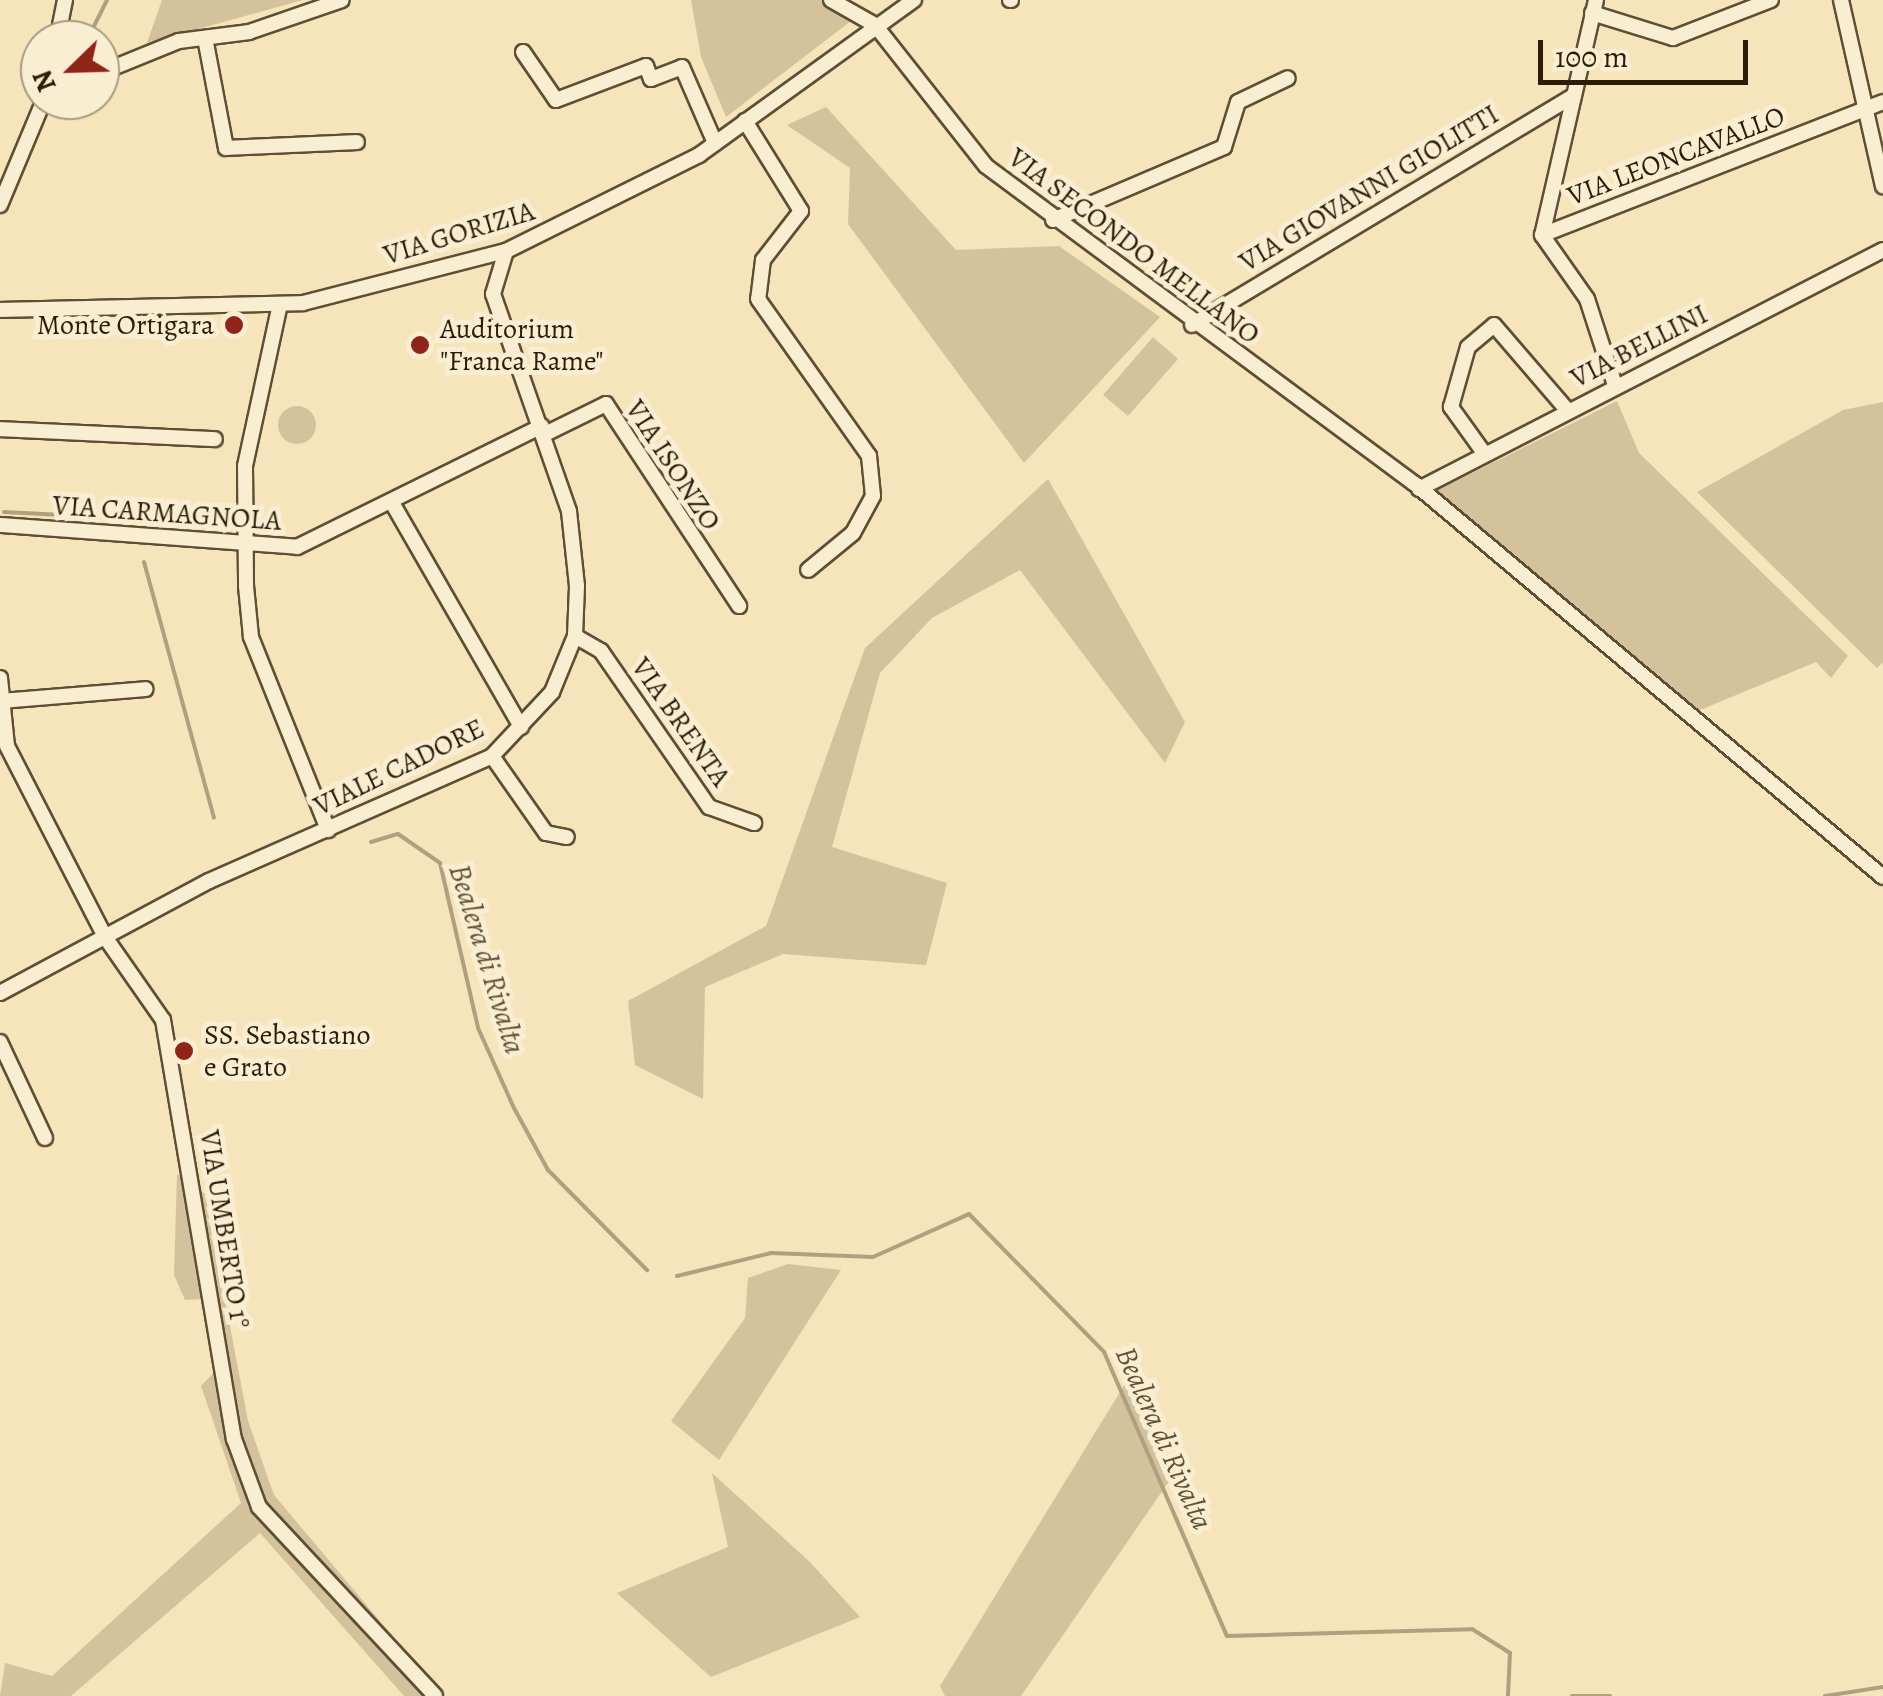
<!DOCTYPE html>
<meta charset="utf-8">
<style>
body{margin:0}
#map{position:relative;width:1883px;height:1696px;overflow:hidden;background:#f6e4ba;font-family:Alegreya,serif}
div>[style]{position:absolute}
.green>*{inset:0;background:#d4c29c}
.round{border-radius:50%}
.stream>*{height:4px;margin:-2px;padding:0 2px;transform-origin:2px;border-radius:2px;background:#b1a07d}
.roads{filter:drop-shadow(2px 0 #5e4f34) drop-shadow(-2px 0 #5e4f34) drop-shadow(0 2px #5e4f34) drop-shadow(0 -2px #5e4f34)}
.minor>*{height:14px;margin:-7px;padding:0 7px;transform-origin:7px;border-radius:7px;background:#f9edd2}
.dots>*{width:28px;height:28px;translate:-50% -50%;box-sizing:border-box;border:5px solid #f9edd2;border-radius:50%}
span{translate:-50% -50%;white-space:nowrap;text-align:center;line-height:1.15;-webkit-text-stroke:10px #f9edd2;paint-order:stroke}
.street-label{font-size:28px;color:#2c1d08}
.poi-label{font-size:28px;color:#2c1d08}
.right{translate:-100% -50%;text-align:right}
.left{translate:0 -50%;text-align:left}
.water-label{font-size:30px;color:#615137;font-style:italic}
.north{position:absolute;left:20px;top:20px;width:100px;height:100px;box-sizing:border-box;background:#f9edd2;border:2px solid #a79a81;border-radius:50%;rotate:247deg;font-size:28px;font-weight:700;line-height:40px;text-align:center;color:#2c1d08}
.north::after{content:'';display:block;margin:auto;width:35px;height:45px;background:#8f2418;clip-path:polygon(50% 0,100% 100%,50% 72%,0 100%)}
.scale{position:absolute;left:1538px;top:40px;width:210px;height:45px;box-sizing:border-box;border:5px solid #2c1d08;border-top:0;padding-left:12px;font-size:30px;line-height:35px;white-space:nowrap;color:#2c1d08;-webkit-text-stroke:8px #f9edd2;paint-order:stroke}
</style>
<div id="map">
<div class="green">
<div style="clip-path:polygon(162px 0,303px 0,147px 43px)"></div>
<div style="clip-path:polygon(691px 0,825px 0,851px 21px,726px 117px,701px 57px)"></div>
<div style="clip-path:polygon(826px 107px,956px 250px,1059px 246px,1160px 317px,1024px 463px,848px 224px,850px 168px,787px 125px)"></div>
<div style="clip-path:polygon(1153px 337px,1178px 359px,1128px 416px,1103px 395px)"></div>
<div style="clip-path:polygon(1617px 401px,1639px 453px,1848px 656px,1831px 678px,1816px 662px,1695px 712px,1434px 492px)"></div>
<div style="clip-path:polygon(1883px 402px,1883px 662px,1877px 668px,1697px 492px,1843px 410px)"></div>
<div class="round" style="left:278px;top:406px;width:38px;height:38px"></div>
<div style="clip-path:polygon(1048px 479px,1185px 722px,1165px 763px,1020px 570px,932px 618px,880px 673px,832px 847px,947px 883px,926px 965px,783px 954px,705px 987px,703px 1099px,635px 1065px,628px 1001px,766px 926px,865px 648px)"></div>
<div style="clip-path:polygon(177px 1174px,205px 1194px,248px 1421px,274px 1495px,443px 1696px,404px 1696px,260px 1533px,71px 1696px,0 1696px,5px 1663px,52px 1676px,241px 1503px,201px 1386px,219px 1367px,202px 1299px,185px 1300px,174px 1275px)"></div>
<div style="clip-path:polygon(788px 1264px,841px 1270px,719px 1460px,671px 1421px,745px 1318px,748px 1278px)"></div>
<div style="clip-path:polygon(1131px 1374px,1172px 1477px,1021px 1696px,945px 1696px,940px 1686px)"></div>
<div style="clip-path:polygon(712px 1473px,810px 1562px,860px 1617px,711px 1677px,617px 1593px,728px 1547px)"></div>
</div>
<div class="stream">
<div style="left:87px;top:40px;width:45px;rotate:-63.4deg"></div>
<div style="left:4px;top:512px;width:118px;rotate:2.9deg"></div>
<div style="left:144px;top:562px;width:265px;rotate:74.7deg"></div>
<div style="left:371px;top:842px;width:28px;rotate:-17deg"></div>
<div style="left:398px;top:834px;width:51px;rotate:34.6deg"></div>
<div style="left:440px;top:863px;width:169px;rotate:77deg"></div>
<div style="left:478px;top:1028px;width:88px;rotate:65.8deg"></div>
<div style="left:514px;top:1108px;width:71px;rotate:61.3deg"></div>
<div style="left:548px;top:1170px;width:141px;rotate:45.3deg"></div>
<div style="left:677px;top:1276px;width:97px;rotate:-13.7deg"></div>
<div style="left:771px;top:1253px;width:102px;rotate:2.2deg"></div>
<div style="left:873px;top:1257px;width:105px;rotate:-24.1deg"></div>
<div style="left:969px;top:1214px;width:193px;rotate:45.6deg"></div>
<div style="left:1104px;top:1352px;width:309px;rotate:66.6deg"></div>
<div style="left:1227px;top:1636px;width:245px;rotate:-1.6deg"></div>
<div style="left:1472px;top:1629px;width:45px;rotate:32.3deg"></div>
<div style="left:1510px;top:1653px;width:43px;rotate:92.7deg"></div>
<div style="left:1572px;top:1696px;width:38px"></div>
<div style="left:1825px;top:1696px;width:59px;rotate:-8.8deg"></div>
</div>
<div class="roads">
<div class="minor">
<div style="left:831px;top:0;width:51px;rotate:29.6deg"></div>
<div style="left:875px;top:25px;width:179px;rotate:51.8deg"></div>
<div style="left:986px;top:166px;width:534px;rotate:36.55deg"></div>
<div style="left:1415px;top:484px;width:611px;rotate:40.02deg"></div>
<div style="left:1010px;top:0;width:1px"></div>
<div style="left:1596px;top:0;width:241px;rotate:102.9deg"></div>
<div style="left:1542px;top:235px;width:78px;rotate:54.9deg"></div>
<div style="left:1587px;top:299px;width:90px;rotate:72deg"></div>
<div style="left:1841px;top:0;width:191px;rotate:77.3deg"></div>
<div style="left:1592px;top:13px;width:85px;rotate:17.2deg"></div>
<div style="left:1673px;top:38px;width:105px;rotate:-21.2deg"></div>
<div style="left:205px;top:38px;width:112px;rotate:79.2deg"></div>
<div style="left:226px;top:148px;width:131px;rotate:-2.6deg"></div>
<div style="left:57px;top:40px;width:41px;rotate:-78.7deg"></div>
<div style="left:523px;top:52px;width:58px;rotate:55.5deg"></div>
<div style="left:556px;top:100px;width:96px;rotate:-20.7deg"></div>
<div style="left:646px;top:66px;width:14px;rotate:69deg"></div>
<div style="left:651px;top:79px;width:33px;rotate:-21deg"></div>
<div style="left:682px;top:67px;width:83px;rotate:66.5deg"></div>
<div style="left:100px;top:73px;width:85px;rotate:-22.1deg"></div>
<div style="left:179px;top:41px;width:71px;rotate:-7.3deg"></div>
<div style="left:249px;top:32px;width:98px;rotate:-19deg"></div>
<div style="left:745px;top:121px;width:106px;rotate:58.1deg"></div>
<div style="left:801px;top:211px;width:62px;rotate:127.8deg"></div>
<div style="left:763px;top:260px;width:39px;rotate:97deg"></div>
<div style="left:758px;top:299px;width:192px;rotate:54.7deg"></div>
<div style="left:869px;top:456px;width:40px;rotate:84.3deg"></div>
<div style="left:873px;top:496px;width:42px;rotate:118.4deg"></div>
<div style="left:853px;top:533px;width:58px;rotate:140.6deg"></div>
<div style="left:0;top:205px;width:114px;rotate:-67.3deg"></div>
<div style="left:1053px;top:220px;width:186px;rotate:-23.1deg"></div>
<div style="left:1224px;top:147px;width:47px;rotate:-72.7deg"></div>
<div style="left:1238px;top:102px;width:55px;rotate:-25.6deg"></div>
<div style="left:1542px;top:235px;width:366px;rotate:-21.3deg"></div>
<div style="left:280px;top:304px;width:166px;rotate:102.2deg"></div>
<div style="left:245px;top:466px;width:120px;rotate:89.5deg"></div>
<div style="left:246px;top:586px;width:51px;rotate:84.4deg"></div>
<div style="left:251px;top:637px;width:208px;rotate:68.2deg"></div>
<div style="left:0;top:310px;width:303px;rotate:-1.3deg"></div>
<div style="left:303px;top:303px;width:210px;rotate:-14.4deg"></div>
<div style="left:506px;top:251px;width:216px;rotate:-26.4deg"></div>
<div style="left:699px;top:155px;width:265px;rotate:-35.8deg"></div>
<div style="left:1192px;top:325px;width:445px;rotate:-31deg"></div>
<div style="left:0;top:429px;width:215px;rotate:2.7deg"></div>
<div style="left:545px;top:434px;width:68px;rotate:-26.2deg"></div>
<div style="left:606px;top:404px;width:242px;rotate:56.6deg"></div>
<div style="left:1484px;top:453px;width:57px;rotate:-125.7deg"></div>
<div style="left:1451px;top:407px;width:62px;rotate:-74.2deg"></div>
<div style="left:1468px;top:347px;width:34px;rotate:-40deg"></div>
<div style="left:1494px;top:325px;width:112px;rotate:49.3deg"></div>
<div style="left:1419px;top:489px;width:522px;rotate:-27.25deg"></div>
<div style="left:394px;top:506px;width:255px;rotate:60.1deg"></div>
<div style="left:0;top:525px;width:298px;rotate:4.2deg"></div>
<div style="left:297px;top:547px;width:273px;rotate:-26.3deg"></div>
<div style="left:575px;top:636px;width:30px;rotate:30deg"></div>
<div style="left:601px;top:651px;width:190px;rotate:55.3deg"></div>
<div style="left:709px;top:807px;width:48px;rotate:19.6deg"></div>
<div style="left:0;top:678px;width:68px;rotate:84.1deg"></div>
<div style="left:7px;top:746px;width:215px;rotate:62.8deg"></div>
<div style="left:105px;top:937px;width:101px;rotate:55.1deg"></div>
<div style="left:163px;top:1020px;width:425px;rotate:80.4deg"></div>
<div style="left:234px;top:1439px;width:72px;rotate:69.8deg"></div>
<div style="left:259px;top:1507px;width:258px;rotate:47deg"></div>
<div style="left:1px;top:701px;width:145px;rotate:-4.7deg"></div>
<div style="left:492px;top:756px;width:94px;rotate:55deg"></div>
<div style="left:546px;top:833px;width:21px;rotate:11deg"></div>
<div style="left:0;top:993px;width:237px;rotate:-28.2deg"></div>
<div style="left:209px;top:881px;width:309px;rotate:-23.8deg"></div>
<div style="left:492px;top:756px;width:88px;rotate:-46.8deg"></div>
<div style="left:552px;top:692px;width:61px;rotate:-67.7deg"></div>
<div style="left:575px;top:636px;width:50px;rotate:-87.7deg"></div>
<div style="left:577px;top:586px;width:75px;rotate:-96.1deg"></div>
<div style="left:569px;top:511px;width:230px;rotate:-109.3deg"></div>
<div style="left:493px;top:294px;width:45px;rotate:-73.2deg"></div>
<div style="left:0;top:1042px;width:106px;rotate:64.9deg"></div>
</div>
</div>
<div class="dots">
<div style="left:234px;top:325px;background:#8f2418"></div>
<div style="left:420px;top:345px;background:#8f2418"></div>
<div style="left:184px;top:1051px;background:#8f2418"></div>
</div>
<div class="street-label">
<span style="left:1676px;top:156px;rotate:-21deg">VIA LEONCAVALLO</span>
<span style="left:1369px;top:188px;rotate:-31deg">VIA GIOVANNI GIOLITTI</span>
<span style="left:459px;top:233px;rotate:-17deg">VIA GORIZIA</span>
<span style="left:1134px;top:246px;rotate:37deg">VIA SECONDO MELLANO</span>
<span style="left:1639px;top:346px;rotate:-27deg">VIA BELLINI</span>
<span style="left:673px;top:465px;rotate:57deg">VIA ISONZO</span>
<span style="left:167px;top:513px;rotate:4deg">VIA CARMAGNOLA</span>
<span style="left:681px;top:722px;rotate:55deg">VIA BRENTA</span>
<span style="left:399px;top:767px;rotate:-26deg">VIALE CADORE</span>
<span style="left:225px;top:1229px;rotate:81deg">VIA UMBERTO 1°</span>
</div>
<div class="poi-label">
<span class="right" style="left:214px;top:325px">Monte Ortigara</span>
<span class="left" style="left:440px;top:345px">Auditorium<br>"Franca Rame"</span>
<span class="left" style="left:204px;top:1051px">SS. Sebastiano<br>e Grato</span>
</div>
<div class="water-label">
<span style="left:487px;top:959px;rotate:73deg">Bealera di Rivalta</span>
<span style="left:1164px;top:1438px;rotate:66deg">Bealera di Rivalta</span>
</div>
<div class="north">N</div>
<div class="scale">100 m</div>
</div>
